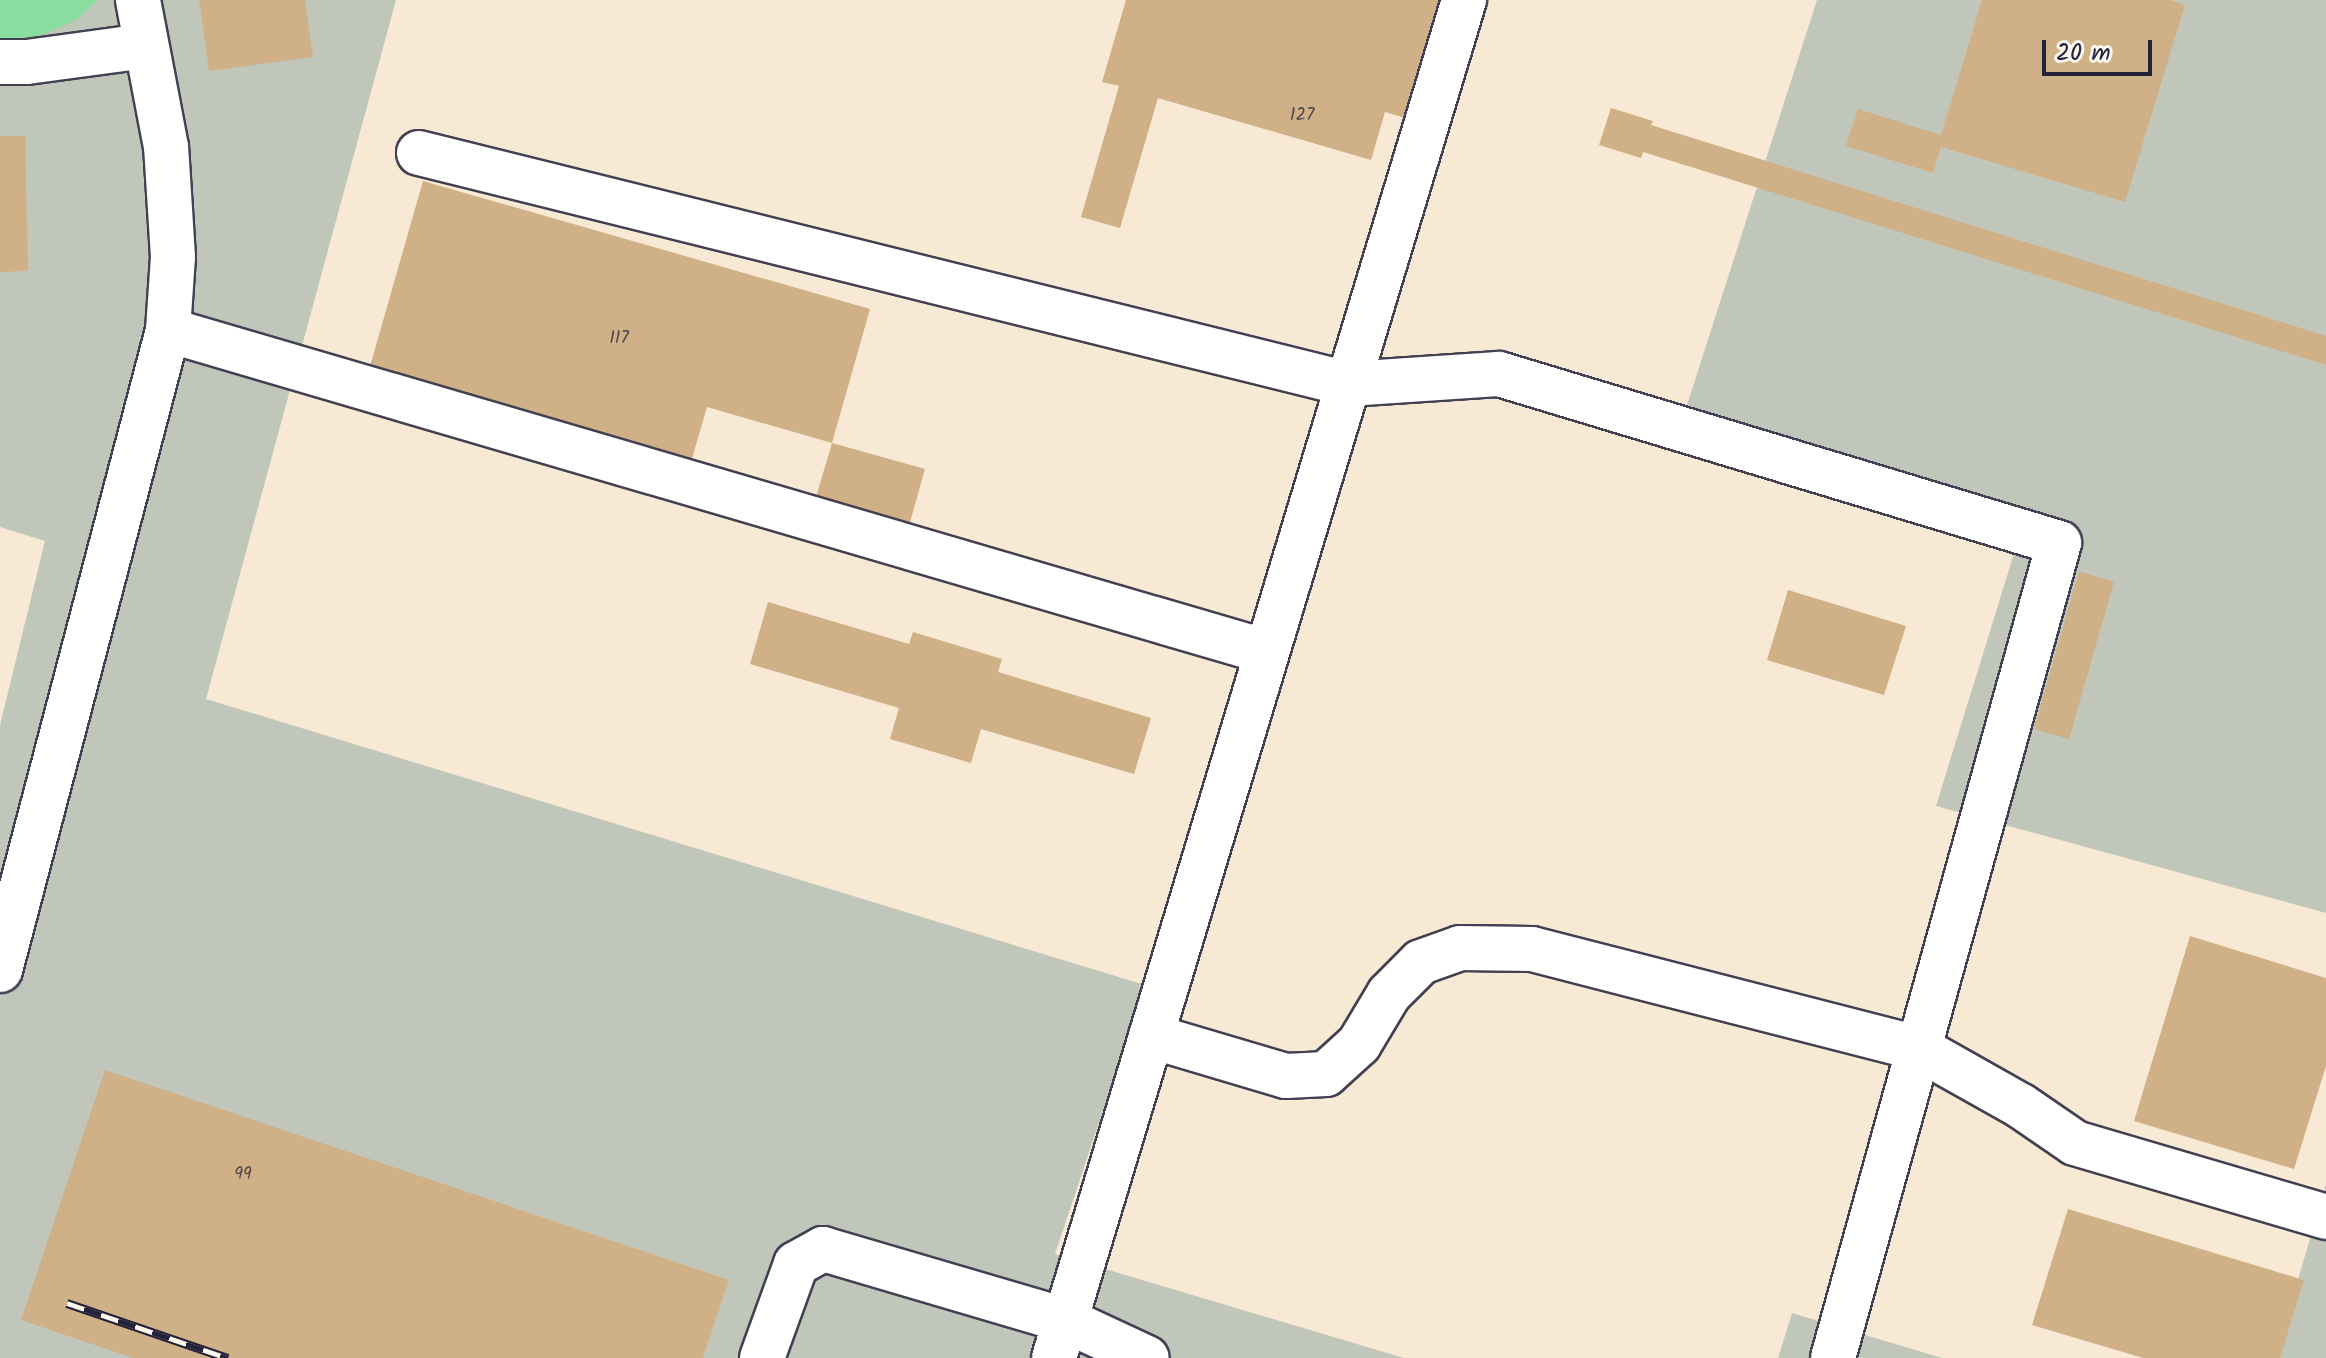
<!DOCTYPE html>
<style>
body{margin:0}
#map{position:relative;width:2326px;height:1358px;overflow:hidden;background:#f7e9d4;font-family:Kalam,sans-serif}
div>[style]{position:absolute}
.industrial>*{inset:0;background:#c0c7ba}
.green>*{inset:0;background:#8ade9f}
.building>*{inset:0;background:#d0b086}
.roads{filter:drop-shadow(2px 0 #424052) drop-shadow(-2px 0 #424052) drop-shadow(0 2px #424052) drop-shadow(0 -2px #424052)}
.minor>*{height:44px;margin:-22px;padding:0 22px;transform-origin:22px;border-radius:22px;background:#fff}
.rail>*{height:9px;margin-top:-4.5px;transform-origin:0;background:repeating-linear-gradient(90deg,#fbf7ec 0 18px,#22223b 0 36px);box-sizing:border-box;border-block:2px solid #22223b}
span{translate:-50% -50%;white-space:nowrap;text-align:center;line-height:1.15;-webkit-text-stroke:6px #fbf7ec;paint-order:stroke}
.number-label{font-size:18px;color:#4e464e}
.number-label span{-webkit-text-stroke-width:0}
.scale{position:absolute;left:2042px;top:40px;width:110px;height:36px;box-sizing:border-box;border:4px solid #22223b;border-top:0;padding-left:10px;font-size:24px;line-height:28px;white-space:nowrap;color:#22223b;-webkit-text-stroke:6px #fbf7ec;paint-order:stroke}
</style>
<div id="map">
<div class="industrial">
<div style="clip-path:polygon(0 0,396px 0,206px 699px,1145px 985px,1055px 1254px,1404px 1358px,0 1358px,0 725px,45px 541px,0 527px)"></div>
<div style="clip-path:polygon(1817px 0,2326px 0,2326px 913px,1936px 806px,2024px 521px,1687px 405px)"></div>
<div style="clip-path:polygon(2326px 1184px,2326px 1358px,2275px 1358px)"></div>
<div style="clip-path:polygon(1792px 1313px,1942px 1358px,1778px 1358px)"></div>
</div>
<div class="green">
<div style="clip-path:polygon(0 0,98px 0,77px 19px,30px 41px,0 44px)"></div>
</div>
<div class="building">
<div style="clip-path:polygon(199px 0,305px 0,313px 57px,209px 71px)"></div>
<div style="clip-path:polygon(1126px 0,1447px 0,1412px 120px,1385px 112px,1371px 160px,1158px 98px,1120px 228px,1081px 217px,1119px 86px,1102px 82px)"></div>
<div style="clip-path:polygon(1982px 0,2170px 0,2185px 5px,2125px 202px,1941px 147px,1933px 173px,1846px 146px,1858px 109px,1941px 135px)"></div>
<div style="clip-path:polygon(1611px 108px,1653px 121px,1651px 125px,2326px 336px,2326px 365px,1643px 152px,1641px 158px,1599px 145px)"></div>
<div style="clip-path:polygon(0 136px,25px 136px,28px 271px,0 272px)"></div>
<div style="clip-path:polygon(423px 181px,870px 309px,832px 443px,707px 407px,691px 462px,369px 370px)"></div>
<div style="clip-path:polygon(832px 443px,925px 469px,905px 540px,811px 514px)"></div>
<div style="clip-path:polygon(2079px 571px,2114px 582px,2069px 739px,2034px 729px)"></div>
<div style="clip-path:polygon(1788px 590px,1906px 626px,1884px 695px,1767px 660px)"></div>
<div style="clip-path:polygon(768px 602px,909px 644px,913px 632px,1002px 659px,998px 672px,1151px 718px,1134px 774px,981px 729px,971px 763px,890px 739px,899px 708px,750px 664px)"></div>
<div style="clip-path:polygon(2190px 936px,2326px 978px,2326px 1066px,2294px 1169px,2134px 1121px)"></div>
<div style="clip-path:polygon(105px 1070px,729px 1280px,703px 1358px,133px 1358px,21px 1320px)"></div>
<div style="clip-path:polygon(2068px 1209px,2304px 1280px,2280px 1358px,2143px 1358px,2032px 1325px)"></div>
</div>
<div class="roads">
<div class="minor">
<div style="left:0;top:62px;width:27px"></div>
<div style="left:27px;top:62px;width:120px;rotate:-7.7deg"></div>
<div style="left:419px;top:153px;width:957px;rotate:13.96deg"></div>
<div style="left:1348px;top:384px;width:151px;rotate:-3.8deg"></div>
<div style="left:1499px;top:374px;width:585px;rotate:16.79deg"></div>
<div style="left:2059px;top:543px;width:846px;rotate:105.5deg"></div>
<div style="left:168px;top:330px;width:1145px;rotate:16.33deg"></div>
<div style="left:0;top:970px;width:662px;rotate:-75.29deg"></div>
<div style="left:168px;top:330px;width:73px;rotate:-86.1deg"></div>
<div style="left:173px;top:257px;width:110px;rotate:-93.6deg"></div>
<div style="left:166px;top:147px;width:150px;rotate:-100.8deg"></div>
<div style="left:1151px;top:1036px;width:141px;rotate:16.5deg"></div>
<div style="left:1286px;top:1076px;width:40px;rotate:-2.9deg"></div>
<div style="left:1326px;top:1074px;width:45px;rotate:-42.3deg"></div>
<div style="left:1359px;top:1044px;width:58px;rotate:-59deg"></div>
<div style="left:1389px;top:994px;width:45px;rotate:-45deg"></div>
<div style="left:1421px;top:962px;width:41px;rotate:-19.7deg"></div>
<div style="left:1460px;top:948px;width:72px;rotate:0.8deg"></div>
<div style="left:1532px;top:949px;width:398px;rotate:14.4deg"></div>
<div style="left:1918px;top:1048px;width:118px;rotate:29.4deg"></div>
<div style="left:2021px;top:1106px;width:65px;rotate:34.4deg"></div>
<div style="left:2075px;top:1143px;width:262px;rotate:16.4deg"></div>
<div style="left:762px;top:1358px;width:100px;rotate:-70.1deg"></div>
<div style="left:796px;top:1264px;width:31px;rotate:-29deg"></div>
<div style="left:823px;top:1249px;width:252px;rotate:16.4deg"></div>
<div style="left:1065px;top:1320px;width:90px;rotate:24.9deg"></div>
<div style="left:1054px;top:1358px;width:1419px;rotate:-73.2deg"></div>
</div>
</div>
<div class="rail">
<div style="left:67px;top:1303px;width:170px;rotate:18.9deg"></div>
</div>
<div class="number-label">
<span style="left:1302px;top:116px">127</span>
<span style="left:619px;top:339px">117</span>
<span style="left:243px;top:1175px">99</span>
</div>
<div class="scale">20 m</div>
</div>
